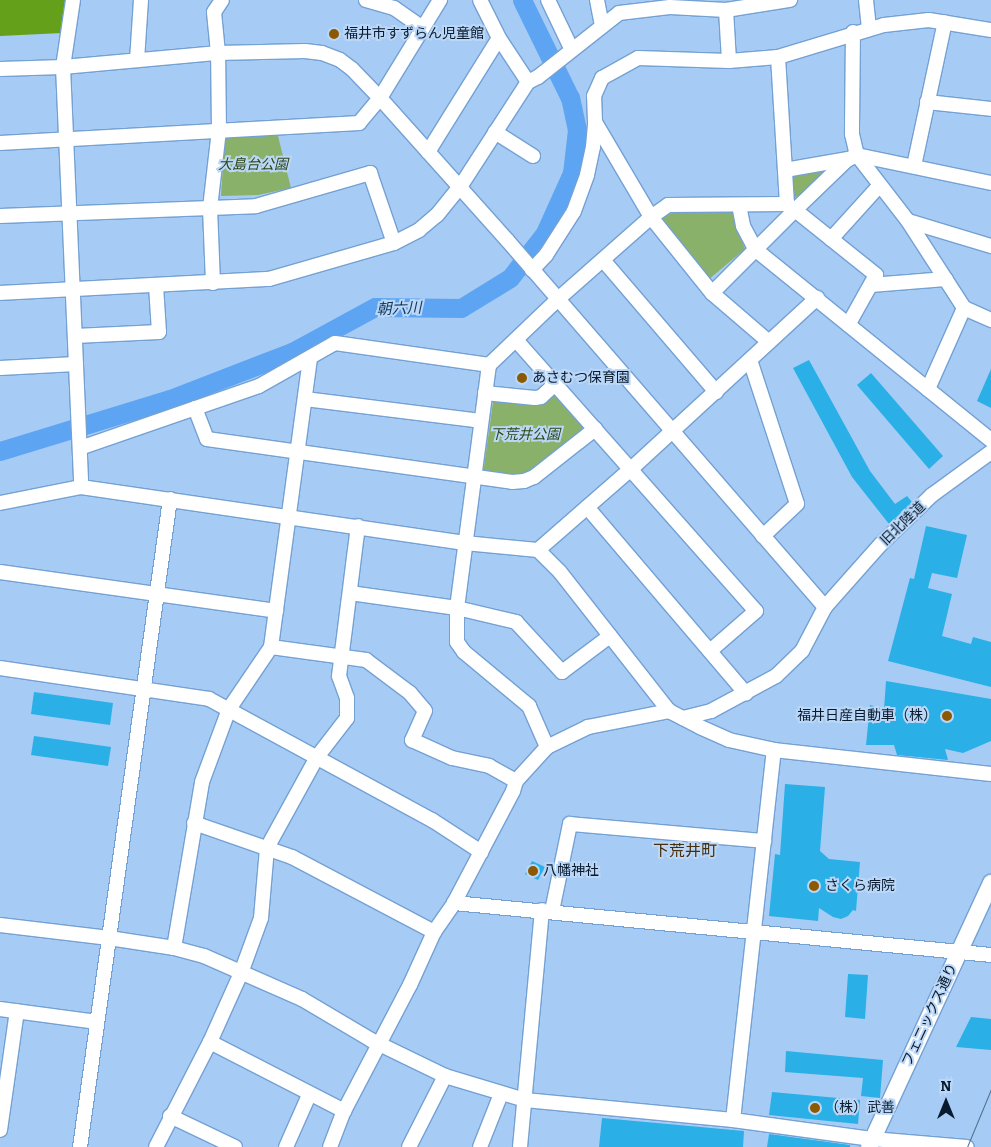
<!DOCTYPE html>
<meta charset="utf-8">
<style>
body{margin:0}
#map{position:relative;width:991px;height:1147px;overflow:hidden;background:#a6cbf5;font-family:Bitter,"Noto Sans JP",serif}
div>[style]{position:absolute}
.green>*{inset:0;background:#8ab16a}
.forest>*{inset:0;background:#64a019}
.river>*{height:19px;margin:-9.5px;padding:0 9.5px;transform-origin:9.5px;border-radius:9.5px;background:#5da5f2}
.building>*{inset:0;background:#2ab0e7}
.roads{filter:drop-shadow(1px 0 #74a1d3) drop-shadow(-1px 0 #74a1d3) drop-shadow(0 1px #74a1d3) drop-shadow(0 -1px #74a1d3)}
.minor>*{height:14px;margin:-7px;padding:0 7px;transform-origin:7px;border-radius:7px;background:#fff}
.major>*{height:16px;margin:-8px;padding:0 8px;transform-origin:8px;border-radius:8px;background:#fff}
.tram>*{height:1px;margin:-0.5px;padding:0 0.5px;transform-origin:0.5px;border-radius:0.5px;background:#536e8c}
.dots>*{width:14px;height:14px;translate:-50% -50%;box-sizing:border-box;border:2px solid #bbd7f7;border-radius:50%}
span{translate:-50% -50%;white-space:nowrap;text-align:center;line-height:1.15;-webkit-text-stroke:4px #bbd7f7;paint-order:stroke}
.poi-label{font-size:14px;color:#081a2d}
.left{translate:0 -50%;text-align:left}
.right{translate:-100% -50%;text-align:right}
.park-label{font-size:14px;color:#2d4514;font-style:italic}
.street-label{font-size:14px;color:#081a2d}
.water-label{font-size:15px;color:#10365c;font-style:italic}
.quarter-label{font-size:16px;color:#472f0c}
.north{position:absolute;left:921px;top:1077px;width:50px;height:50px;-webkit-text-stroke:4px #bbd7f7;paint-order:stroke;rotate:0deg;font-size:14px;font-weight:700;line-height:20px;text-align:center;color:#081a2d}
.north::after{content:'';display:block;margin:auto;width:18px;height:22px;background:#081a2d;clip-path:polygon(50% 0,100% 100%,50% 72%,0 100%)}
</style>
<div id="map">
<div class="green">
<div style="clip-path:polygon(277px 132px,291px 188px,258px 195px,221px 196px,225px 135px)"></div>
<div style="clip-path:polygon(839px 164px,816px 185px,791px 200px,791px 174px)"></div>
<div style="clip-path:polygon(731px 209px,745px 249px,708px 280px,662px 218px,676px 211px)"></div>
<div style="clip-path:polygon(553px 393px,588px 431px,532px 475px,518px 479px,483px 474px,494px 395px)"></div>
</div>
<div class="forest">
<div style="clip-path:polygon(0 0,67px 0,62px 33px,0 36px)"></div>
</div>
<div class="river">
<div style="left:0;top:451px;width:178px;rotate:-17deg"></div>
<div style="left:170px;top:399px;width:131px;rotate:-21.1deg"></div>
<div style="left:292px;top:352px;width:94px;rotate:-28.5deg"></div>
<div style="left:375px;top:307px;width:86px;rotate:0.7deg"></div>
<div style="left:461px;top:308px;width:57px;rotate:-31.5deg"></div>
<div style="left:510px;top:278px;width:57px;rotate:-52.1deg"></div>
<div style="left:545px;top:233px;width:66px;rotate:-65.8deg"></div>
<div style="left:572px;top:173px;width:43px;rotate:-83.4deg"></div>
<div style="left:577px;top:130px;width:33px;rotate:-102deg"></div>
<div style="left:570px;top:98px;width:109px;rotate:-116.1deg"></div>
</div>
<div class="building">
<div style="clip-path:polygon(809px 360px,870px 471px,895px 504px,907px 496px,912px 502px,889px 524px,852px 477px,793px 368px)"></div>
<div style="clip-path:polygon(991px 369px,991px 408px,977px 401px)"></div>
<div style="clip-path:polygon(871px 373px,943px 456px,929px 469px,857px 385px)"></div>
<div style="clip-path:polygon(926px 526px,967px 535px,957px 578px,932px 573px,928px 588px,952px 594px,942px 636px,971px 644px,973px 637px,991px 642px,991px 687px,888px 661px,910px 578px,914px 579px)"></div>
<div style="clip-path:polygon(886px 681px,991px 699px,991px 741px,963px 753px,945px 749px,948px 760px,897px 755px,894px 745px,866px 745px,870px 705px,884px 709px)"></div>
<div style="clip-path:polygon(34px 692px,113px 703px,110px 725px,31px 714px)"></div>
<div style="clip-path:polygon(34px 736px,111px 747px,108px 766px,31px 755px)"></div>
<div style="clip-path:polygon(785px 784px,825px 787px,820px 851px,829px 859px,860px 862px,856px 911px,853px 910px,848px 916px,841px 919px,833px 917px,819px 908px,818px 921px,769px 916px,775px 854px,780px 855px)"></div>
<div style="clip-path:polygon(532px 861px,545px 867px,538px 880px,525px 874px)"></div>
<div style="clip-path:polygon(848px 974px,868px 975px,865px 1019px,845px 1017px)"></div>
<div style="clip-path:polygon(971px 1017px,991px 1019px,991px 1050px,956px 1047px)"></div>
<div style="clip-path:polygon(786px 1051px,883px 1060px,880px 1098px,861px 1096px,863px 1078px,785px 1072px)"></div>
<div style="clip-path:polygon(772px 1092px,860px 1100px,858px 1124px,769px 1115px)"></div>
<div style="clip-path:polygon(602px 1118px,744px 1131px,743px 1147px,599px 1147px)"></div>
<div style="clip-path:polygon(769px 1134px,850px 1145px,850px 1147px,767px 1147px)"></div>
</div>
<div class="roads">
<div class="minor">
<div style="left:73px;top:0;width:68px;rotate:98.5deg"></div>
<div style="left:63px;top:67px;width:420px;rotate:87.5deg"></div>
<div style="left:366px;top:0;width:29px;rotate:16deg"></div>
<div style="left:394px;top:8px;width:35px;rotate:35deg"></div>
<div style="left:480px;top:0;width:42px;rotate:63.4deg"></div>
<div style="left:499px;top:38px;width:53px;rotate:56.6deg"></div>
<div style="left:548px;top:0;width:55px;rotate:64.4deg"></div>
<div style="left:597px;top:0;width:25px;rotate:79deg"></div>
<div style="left:866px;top:0;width:28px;rotate:84deg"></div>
<div style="left:726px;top:10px;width:51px;rotate:86.6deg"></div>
<div style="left:853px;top:32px;width:102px;rotate:90.6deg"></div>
<div style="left:852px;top:134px;width:22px;rotate:77deg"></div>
<div style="left:857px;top:155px;width:83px;rotate:52.3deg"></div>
<div style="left:908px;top:221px;width:103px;rotate:57.2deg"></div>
<div style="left:964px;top:308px;width:89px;rotate:114deg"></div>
<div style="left:778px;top:57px;width:147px;rotate:86.5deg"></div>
<div style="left:137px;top:60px;width:60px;rotate:-86.2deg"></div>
<div style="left:0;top:69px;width:63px;rotate:-1.8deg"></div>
<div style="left:63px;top:67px;width:156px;rotate:-5.2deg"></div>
<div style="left:218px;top:53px;width:87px;rotate:-1.3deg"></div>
<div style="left:305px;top:51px;width:17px;rotate:7deg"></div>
<div style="left:322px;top:53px;width:19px;rotate:21deg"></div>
<div style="left:340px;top:60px;width:15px;rotate:37deg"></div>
<div style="left:352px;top:69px;width:40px;rotate:46deg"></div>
<div style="left:380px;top:98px;width:191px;rotate:48.2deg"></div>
<div style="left:507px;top:240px;width:486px;rotate:49.1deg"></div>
<div style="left:927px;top:102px;width:64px;rotate:6.2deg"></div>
<div style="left:495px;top:132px;width:45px;rotate:32.3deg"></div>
<div style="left:0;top:143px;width:360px;rotate:-3.2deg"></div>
<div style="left:359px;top:123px;width:33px;rotate:-50deg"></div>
<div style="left:380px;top:98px;width:115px;rotate:-58.5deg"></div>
<div style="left:428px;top:152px;width:134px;rotate:-58.1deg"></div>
<div style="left:914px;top:166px;width:147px;rotate:-77.9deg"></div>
<div style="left:785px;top:170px;width:64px;rotate:-9.9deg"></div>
<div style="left:739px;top:205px;width:21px;rotate:79deg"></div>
<div style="left:743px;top:226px;width:27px;rotate:62deg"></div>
<div style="left:756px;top:250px;width:302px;rotate:39deg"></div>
<div style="left:0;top:216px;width:256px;rotate:-2.2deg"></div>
<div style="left:256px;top:206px;width:119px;rotate:-16.1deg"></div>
<div style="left:370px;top:173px;width:74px;rotate:71.1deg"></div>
<div style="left:908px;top:221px;width:87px;rotate:16.8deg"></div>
<div style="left:831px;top:239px;width:72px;rotate:-47.8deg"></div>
<div style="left:603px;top:260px;width:174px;rotate:49.4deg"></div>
<div style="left:532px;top:270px;width:21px;rotate:-47deg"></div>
<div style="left:546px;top:255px;width:52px;rotate:-57.5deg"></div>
<div style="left:574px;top:211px;width:38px;rotate:-70deg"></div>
<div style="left:587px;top:175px;width:29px;rotate:-78deg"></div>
<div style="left:593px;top:147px;width:25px;rotate:-85deg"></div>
<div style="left:213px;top:283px;width:75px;rotate:-92.3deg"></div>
<div style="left:210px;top:208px;width:79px;rotate:-83.4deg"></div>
<div style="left:219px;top:130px;width:77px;rotate:-90.7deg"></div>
<div style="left:218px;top:53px;width:41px;rotate:-95.6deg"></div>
<div style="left:214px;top:12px;width:14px;rotate:-56deg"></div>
<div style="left:871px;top:285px;width:75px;rotate:-4.6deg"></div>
<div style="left:0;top:293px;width:269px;rotate:-3deg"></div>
<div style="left:269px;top:279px;width:130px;rotate:-16.1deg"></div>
<div style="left:394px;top:243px;width:28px;rotate:-27deg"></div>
<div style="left:419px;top:230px;width:23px;rotate:-40deg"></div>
<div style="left:437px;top:215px;width:36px;rotate:-51deg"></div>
<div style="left:460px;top:187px;width:125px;rotate:-57.1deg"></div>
<div style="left:528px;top:82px;width:11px;rotate:-27deg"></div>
<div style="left:538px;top:77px;width:103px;rotate:-38.3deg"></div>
<div style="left:619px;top:13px;width:51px;rotate:-6.7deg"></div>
<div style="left:670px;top:7px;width:56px;rotate:3.1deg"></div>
<div style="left:726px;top:10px;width:65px;rotate:-8.9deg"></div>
<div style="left:712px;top:293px;width:117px;rotate:-45deg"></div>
<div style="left:795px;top:210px;width:104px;rotate:38.7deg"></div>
<div style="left:876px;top:275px;width:57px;rotate:119.2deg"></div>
<div style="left:964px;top:308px;width:30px;rotate:24deg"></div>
<div style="left:75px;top:336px;width:84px;rotate:-2.7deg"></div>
<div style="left:159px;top:332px;width:46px;rotate:-93.7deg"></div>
<div style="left:516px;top:340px;width:362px;rotate:48.5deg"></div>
<div style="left:756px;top:611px;width:61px;rotate:139deg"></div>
<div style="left:769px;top:342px;width:75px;rotate:-139.3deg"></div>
<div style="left:712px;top:293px;width:97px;rotate:-128.8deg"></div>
<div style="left:651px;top:217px;width:110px;rotate:-120.5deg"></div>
<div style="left:595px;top:122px;width:26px;rotate:-92deg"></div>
<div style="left:594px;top:96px;width:20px;rotate:-66deg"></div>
<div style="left:602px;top:78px;width:41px;rotate:-29.1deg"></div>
<div style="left:638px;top:58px;width:91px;rotate:1.9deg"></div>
<div style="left:729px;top:61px;width:49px;rotate:-4.7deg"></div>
<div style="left:778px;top:57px;width:111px;rotate:-16.8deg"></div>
<div style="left:884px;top:25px;width:45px;rotate:-6.3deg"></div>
<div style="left:929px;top:20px;width:63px;rotate:9.2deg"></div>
<div style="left:750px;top:360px;width:151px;rotate:71.9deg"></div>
<div style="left:797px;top:504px;width:47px;rotate:136.7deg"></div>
<div style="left:0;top:368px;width:76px;rotate:-3deg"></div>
<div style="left:485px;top:393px;width:50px;rotate:5.7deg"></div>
<div style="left:535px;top:398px;width:6px;rotate:-9deg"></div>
<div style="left:541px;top:397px;width:19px;rotate:-43deg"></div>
<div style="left:305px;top:399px;width:177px;rotate:7.1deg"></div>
<div style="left:195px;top:408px;width:33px;rotate:69deg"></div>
<div style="left:207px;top:439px;width:308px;rotate:8deg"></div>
<div style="left:512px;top:482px;width:12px;rotate:-5deg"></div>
<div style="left:524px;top:481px;width:11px;rotate:-22deg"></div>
<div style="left:534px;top:477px;width:78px;rotate:-38.2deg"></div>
<div style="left:80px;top:448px;width:189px;rotate:-19.1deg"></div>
<div style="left:259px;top:386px;width:87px;rotate:-29.5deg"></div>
<div style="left:335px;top:343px;width:156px;rotate:8.1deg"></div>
<div style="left:0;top:503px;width:83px;rotate:-11.2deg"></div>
<div style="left:81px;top:487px;width:388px;rotate:8.3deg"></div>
<div style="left:465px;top:543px;width:73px;rotate:5.5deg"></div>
<div style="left:538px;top:550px;width:31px;rotate:45deg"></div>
<div style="left:560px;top:572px;width:177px;rotate:51.9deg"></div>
<div style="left:669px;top:711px;width:35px;rotate:27deg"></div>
<div style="left:700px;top:727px;width:32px;rotate:24deg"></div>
<div style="left:729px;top:740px;width:46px;rotate:12.5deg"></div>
<div style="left:774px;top:750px;width:218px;rotate:6.3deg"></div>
<div style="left:587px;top:507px;width:245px;rotate:49.6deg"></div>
<div style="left:538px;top:550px;width:123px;rotate:-41.1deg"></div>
<div style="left:631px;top:469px;width:253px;rotate:-42.6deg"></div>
<div style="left:0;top:572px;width:279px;rotate:8deg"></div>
<div style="left:350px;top:593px;width:108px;rotate:8deg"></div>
<div style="left:457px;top:608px;width:61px;rotate:13.3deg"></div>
<div style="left:516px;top:622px;width:68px;rotate:47.4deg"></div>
<div style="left:562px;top:672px;width:60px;rotate:-36.9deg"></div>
<div style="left:271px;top:647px;width:96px;rotate:7.8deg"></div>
<div style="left:366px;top:660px;width:55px;rotate:36.9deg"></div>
<div style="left:410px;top:693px;width:23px;rotate:50deg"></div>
<div style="left:425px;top:711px;width:32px;rotate:114deg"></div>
<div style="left:412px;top:740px;width:44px;rotate:24.2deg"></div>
<div style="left:452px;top:758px;width:38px;rotate:12deg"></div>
<div style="left:489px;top:766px;width:31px;rotate:29deg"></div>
<div style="left:0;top:668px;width:211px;rotate:8.4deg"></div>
<div style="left:209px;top:699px;width:254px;rotate:28.5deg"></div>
<div style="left:432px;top:820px;width:59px;rotate:33.1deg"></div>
<div style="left:683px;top:718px;width:29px;rotate:-14deg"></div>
<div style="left:711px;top:711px;width:74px;rotate:-28.3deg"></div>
<div style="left:776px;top:676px;width:36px;rotate:-44deg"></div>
<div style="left:802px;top:651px;width:50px;rotate:-62.4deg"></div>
<div style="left:825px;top:607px;width:84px;rotate:-48.4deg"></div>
<div style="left:881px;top:544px;width:71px;rotate:-43.9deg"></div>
<div style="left:932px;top:495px;width:73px;rotate:-36.1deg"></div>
<div style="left:547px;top:747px;width:45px;rotate:-113.7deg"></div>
<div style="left:529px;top:706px;width:85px;rotate:-140.3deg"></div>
<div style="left:464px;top:652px;width:12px;rotate:-125deg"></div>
<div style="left:457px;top:642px;width:34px;rotate:-90deg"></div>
<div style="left:457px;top:608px;width:245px;rotate:-82.5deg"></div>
<div style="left:489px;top:365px;width:95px;rotate:-43.7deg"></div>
<div style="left:558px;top:299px;width:124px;rotate:-41.4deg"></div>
<div style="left:651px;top:217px;width:21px;rotate:-35deg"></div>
<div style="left:668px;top:205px;width:119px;rotate:-0.5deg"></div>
<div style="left:787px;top:204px;width:10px;rotate:37deg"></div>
<div style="left:795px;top:210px;width:72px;rotate:-43.9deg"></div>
<div style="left:847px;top:160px;width:11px;rotate:-27deg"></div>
<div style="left:857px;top:155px;width:137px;rotate:11.8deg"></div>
<div style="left:194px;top:823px;width:104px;rotate:19.1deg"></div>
<div style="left:292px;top:857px;width:161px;rotate:27.8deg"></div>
<div style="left:454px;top:903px;width:540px;rotate:5.53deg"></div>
<div style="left:552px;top:911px;width:89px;rotate:-78.3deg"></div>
<div style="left:570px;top:824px;width:195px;rotate:5deg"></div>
<div style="left:0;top:925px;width:110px;rotate:6.8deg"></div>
<div style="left:109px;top:938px;width:66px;rotate:8.7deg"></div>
<div style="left:174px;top:948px;width:31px;rotate:15deg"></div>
<div style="left:204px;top:956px;width:107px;rotate:23.7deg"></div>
<div style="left:302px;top:999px;width:80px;rotate:30.7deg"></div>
<div style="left:371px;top:1040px;width:82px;rotate:25.9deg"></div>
<div style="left:445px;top:1076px;width:84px;rotate:16.7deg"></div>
<div style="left:525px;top:1100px;width:209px;rotate:5.5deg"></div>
<div style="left:733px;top:1120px;width:140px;rotate:7.8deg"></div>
<div style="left:872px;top:1139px;width:95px;rotate:4.8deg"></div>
<div style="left:174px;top:948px;width:168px;rotate:-80.4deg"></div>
<div style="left:202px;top:782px;width:78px;rotate:-69.7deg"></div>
<div style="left:229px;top:709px;width:75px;rotate:-55.9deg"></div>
<div style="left:271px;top:647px;width:291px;rotate:-82.3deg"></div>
<div style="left:0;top:1009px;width:98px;rotate:7.6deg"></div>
<div style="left:210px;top:1042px;width:151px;rotate:27.2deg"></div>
<div style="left:170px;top:1116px;width:72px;rotate:25.5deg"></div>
<div style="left:733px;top:1120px;width:372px;rotate:-83.7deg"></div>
<div style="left:0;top:1130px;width:120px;rotate:-81.9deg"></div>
<div style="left:80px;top:1147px;width:654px;rotate:-82.09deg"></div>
<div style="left:156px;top:1147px;width:118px;rotate:-62.8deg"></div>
<div style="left:210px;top:1042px;width:76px;rotate:-65.8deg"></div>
<div style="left:241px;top:973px;width:59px;rotate:-70deg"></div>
<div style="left:261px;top:918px;width:70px;rotate:-85.1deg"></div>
<div style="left:267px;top:848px;width:104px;rotate:-61.2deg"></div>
<div style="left:317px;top:757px;width:49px;rotate:-52.4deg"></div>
<div style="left:347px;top:718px;width:20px;rotate:-90deg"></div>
<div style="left:347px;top:698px;width:23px;rotate:-110deg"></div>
<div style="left:339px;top:676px;width:151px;rotate:-82.8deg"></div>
<div style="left:286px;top:1147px;width:57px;rotate:-66.1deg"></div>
<div style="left:330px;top:1147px;width:39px;rotate:-69deg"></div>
<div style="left:344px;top:1111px;width:142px;rotate:-62.4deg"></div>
<div style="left:410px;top:985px;width:58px;rotate:-65.6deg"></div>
<div style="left:434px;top:932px;width:35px;rotate:-55deg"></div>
<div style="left:454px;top:903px;width:127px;rotate:-62.2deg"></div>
<div style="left:513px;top:791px;width:10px;rotate:-73deg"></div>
<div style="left:516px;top:781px;width:46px;rotate:-47.6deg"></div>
<div style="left:547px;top:747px;width:46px;rotate:-26deg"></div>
<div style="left:588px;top:727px;width:83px;rotate:-11.2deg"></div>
<div style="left:409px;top:1147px;width:80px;rotate:-63.1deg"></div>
<div style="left:480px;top:1147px;width:57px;rotate:-68.4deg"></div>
<div style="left:520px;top:1147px;width:238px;rotate:-84.7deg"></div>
</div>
<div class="major">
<div style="left:869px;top:1147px;width:291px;rotate:-65.2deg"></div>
</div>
</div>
<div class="tram">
<div style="left:967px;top:1147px;width:63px;rotate:-67.5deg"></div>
</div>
<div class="dots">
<div style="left:334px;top:34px;background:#8b5902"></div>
<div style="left:522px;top:378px;background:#8b5902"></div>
<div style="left:947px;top:716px;background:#8b5902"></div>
<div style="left:533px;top:871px;background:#8b5902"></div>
<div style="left:814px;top:886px;background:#8b5902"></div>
<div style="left:815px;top:1108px;background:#8b5902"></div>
</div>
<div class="poi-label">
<span class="left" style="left:344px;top:34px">福井市すずらん児童館</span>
<span class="left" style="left:532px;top:378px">あさむつ保育園</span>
<span class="right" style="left:937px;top:716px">福井日産自動車（株）</span>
<span class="left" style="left:543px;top:871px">八幡神社</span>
<span class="left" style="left:825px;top:886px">さくら病院</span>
<span class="left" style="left:825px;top:1108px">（株）武善</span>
</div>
<div class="park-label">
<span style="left:253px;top:165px">大島台公園</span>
<span style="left:525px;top:435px">下荒井公園</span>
</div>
<div class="street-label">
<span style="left:903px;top:524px;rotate:-44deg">旧北陸道</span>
<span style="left:930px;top:1015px;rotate:-65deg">フェニックス通り</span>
</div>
<div class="water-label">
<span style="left:399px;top:309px;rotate:-2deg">朝六川</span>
</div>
<div class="quarter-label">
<span style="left:685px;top:851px">下荒井町</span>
</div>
<div class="north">N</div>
</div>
